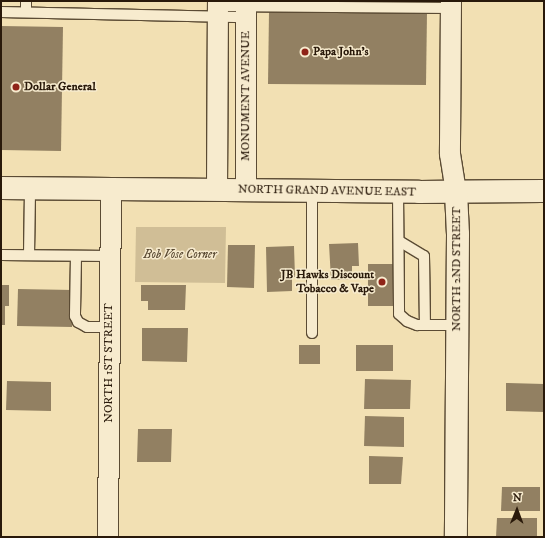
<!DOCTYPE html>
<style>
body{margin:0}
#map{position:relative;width:545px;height:538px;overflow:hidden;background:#f2e0b3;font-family:"IM FELL DW Pica",serif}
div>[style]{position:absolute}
.green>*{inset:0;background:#d0be96}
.building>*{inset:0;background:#928062}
.roads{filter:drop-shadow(1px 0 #5b4b34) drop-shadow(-1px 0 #5b4b34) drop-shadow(0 1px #5b4b34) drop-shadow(0 -1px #5b4b34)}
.service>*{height:10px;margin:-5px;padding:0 5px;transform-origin:5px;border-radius:5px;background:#f7ebce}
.minor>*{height:20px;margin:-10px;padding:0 10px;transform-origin:10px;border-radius:10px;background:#f7ebce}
.secondary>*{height:22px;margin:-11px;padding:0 11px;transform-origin:11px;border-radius:11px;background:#f7ebce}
.dots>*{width:11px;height:11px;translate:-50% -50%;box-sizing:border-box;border:2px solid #f7ebce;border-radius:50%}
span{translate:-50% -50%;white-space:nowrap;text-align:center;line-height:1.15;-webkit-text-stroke:3px #f7ebce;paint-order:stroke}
.poi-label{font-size:12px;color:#29190a;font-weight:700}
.left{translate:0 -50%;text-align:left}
.right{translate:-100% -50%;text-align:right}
.street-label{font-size:12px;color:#29190a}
.park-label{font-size:12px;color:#5b4b34;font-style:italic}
.frame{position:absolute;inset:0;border:2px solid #29190a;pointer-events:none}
.north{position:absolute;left:497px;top:490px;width:40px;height:40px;-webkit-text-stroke:3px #f7ebce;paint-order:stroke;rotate:1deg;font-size:11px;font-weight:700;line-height:16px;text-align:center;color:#29190a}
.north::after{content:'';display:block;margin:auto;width:14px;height:18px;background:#29190a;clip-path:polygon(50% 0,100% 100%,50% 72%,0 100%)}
</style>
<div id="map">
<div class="green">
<div style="clip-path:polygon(136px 227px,226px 227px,225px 283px,135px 282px)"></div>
</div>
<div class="building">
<div style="clip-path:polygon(269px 12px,427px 13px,426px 85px,268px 84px)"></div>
<div style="clip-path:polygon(1px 26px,63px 27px,61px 151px,1px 150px)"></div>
<div style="clip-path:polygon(358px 243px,359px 266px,352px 266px,352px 279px,331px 280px,329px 244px)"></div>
<div style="clip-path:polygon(228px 245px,255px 245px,254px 288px,227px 287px)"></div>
<div style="clip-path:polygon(294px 246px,295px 277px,292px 277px,292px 291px,267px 292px,266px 247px)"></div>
<div style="clip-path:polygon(368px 264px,398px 264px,397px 306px,368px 306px)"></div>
<div style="clip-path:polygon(1px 285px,9px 285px,9px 306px,5px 306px,5px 325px,1px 325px)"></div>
<div style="clip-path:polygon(141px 285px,186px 285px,185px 310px,148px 310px,148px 301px,141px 301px)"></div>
<div style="clip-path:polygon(18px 289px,73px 290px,72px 327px,17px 326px)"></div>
<div style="clip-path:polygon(142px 328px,188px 328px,187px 362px,142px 361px)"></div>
<div style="clip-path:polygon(299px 345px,320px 345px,320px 364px,299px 364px)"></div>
<div style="clip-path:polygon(356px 345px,393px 345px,393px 371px,356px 371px)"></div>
<div style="clip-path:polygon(365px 379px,411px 380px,410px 409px,364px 409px)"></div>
<div style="clip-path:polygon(7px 381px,51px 382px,51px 411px,6px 410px)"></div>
<div style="clip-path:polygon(506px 383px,544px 384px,544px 412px,506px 411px)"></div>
<div style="clip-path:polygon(365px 416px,404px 417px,404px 447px,364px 446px)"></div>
<div style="clip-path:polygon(138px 429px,172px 429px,171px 462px,137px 462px)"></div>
<div style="clip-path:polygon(369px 456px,403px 457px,401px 484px,369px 484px)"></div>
<div style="clip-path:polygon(502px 487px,540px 487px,540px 511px,501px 511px)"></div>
<div style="clip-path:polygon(497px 518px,537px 518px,537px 537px,496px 537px)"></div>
</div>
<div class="roads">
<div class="service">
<div style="left:218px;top:6px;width:233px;rotate:0.5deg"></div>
<div style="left:1px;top:12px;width:245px;rotate:1.2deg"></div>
<div style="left:26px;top:12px;width:11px;rotate:-90deg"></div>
<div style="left:312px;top:191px;width:142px;rotate:90deg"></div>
<div style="left:398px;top:192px;width:122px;rotate:89.5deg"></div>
<div style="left:399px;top:314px;width:11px;rotate:41deg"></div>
<div style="left:407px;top:321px;width:11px;rotate:22deg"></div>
<div style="left:417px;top:325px;width:40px"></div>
<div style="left:399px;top:241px;width:29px;rotate:31deg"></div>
<div style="left:424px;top:256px;width:69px;rotate:89.2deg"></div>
<div style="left:1px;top:255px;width:109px;rotate:0.5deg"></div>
<div style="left:29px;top:255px;width:67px;rotate:-89.1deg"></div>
<div style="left:76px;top:256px;width:60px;rotate:91deg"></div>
<div style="left:75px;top:316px;width:7px;rotate:63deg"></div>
<div style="left:78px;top:322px;width:10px;rotate:29deg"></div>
<div style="left:87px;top:327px;width:23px"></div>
</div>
<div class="minor">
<div style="left:451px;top:1px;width:153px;rotate:90.4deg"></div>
<div style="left:450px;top:154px;width:38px;rotate:81deg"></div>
<div style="left:217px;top:190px;width:189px;rotate:-89.7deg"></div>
<div style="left:246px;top:190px;width:189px;rotate:-90deg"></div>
<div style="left:108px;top:537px;width:348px;rotate:-89.5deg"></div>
</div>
<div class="secondary">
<div style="left:1px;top:188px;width:418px;rotate:0.5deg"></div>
<div style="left:419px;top:192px;width:125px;rotate:-0.5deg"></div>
<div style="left:456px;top:192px;width:42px;rotate:87.3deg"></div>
<div style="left:458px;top:234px;width:303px;rotate:90.4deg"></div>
</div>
</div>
<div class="dots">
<div style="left:305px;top:52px;background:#8f2418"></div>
<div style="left:16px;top:87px;background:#8f2418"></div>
<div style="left:382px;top:282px;background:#8f2418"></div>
</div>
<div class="poi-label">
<span class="left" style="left:313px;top:52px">Papa John's</span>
<span class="left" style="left:24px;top:87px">Dollar General</span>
<span class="right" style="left:374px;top:282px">JB Hawks Discount<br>Tobacco &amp; Vape</span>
</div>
<div class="street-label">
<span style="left:246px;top:96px;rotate:-90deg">MONUMENT AVENUE</span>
<span style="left:327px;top:191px;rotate:1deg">NORTH GRAND AVENUE EAST</span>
<span style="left:457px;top:269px;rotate:-90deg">NORTH 2ND STREET</span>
<span style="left:109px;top:363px;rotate:-90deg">NORTH 1ST STREET</span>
</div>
<div class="park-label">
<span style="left:180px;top:255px">Bob Vose Corner</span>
</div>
<div class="frame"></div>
<div class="north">N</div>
</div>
